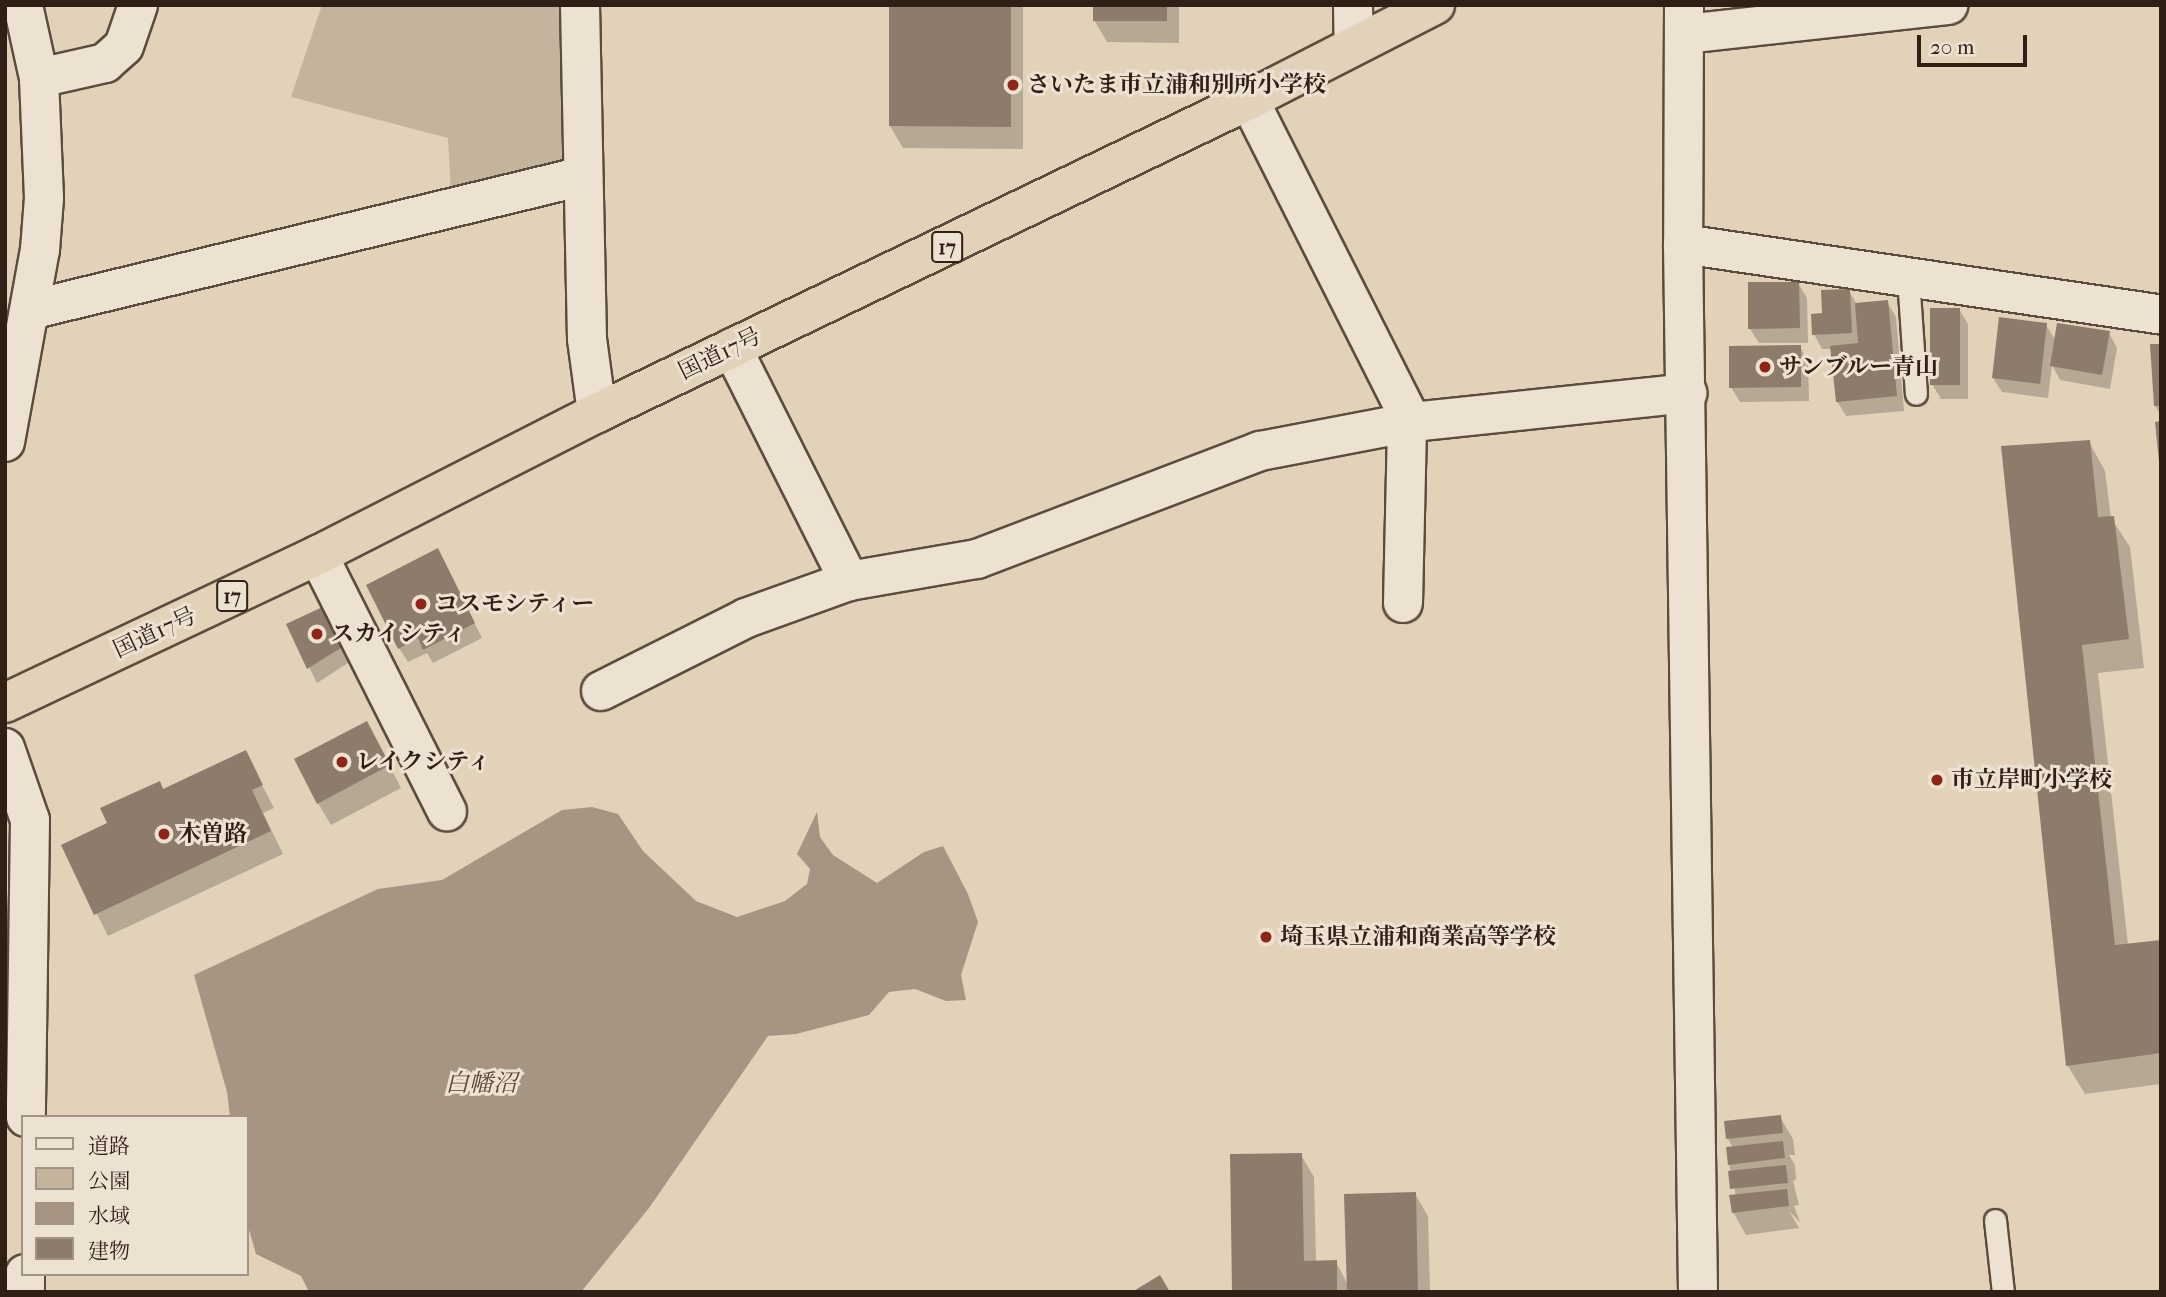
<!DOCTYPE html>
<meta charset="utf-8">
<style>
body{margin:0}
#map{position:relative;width:2166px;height:1297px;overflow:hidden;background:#e3d2ba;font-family:"IM FELL French Canon","Noto Serif JP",serif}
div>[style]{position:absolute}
.green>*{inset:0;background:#c4b49e}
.water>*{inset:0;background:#a69582}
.shadow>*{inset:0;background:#0003}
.building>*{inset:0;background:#8d7c6b}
.roads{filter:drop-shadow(2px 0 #5c4c3e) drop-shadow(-2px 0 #5c4c3e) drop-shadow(0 2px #5c4c3e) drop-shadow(0 -2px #5c4c3e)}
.lane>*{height:21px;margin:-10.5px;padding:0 10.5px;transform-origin:10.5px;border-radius:10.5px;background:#ede2d2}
.street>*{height:38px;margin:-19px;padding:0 19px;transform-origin:19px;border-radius:19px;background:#ede2d2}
.secondary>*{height:38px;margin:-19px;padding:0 19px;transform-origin:19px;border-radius:19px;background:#ede2d2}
.highway>*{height:38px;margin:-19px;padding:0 19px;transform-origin:19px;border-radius:19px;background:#e3d2ba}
.dots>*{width:19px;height:19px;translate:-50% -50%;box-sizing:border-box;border:4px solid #ede2d2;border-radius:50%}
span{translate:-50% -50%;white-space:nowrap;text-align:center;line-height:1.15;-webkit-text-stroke:6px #ede2d2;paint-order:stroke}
.shield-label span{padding:2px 5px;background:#ede2d2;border:2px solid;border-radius:5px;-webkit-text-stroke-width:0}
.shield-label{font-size:21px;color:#2f1f15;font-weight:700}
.poi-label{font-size:23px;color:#2f1f15;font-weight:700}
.left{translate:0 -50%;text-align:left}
.street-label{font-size:23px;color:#2f1f15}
.water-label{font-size:24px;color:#59483b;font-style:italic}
.frame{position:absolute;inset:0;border:7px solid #2f1f15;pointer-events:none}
.legend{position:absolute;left:21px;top:1115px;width:228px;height:161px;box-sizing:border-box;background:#ede2d2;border:2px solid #a19486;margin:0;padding:9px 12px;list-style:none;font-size:21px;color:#2f1f15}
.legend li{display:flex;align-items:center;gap:14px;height:35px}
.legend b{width:35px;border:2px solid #a19486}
.scale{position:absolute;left:1917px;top:35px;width:110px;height:32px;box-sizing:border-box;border:4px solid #2f1f15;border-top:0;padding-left:9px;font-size:21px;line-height:24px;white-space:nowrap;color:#2f1f15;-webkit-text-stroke:5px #ede2d2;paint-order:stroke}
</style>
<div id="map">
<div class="green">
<div style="clip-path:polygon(322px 5px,566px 5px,567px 166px,451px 193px,448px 138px,291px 97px)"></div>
</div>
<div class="water">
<div style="clip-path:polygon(592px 807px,618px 814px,643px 851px,696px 901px,737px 917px,785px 901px,807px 884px,810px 869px,797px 854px,817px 812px,820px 837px,833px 855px,877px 883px,924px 852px,943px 846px,968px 894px,978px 922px,961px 975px,966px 1000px,946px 1001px,915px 989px,889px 992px,869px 1015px,796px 1034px,768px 1036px,649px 1208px,581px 1292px,309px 1292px,301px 1276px,256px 1254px,247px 1223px,247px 1117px,230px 1117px,227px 1092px,194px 975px,378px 889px,442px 880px,562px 810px)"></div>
</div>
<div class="shadow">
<div style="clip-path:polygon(891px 5px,1023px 5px,1023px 149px,903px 148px,890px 126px)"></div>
<div style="clip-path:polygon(1094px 5px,1179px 5px,1179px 43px,1107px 42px,1094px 20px)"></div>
<div style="clip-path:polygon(1798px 283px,1807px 298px,1808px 343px,1759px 343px,1750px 329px)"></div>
<div style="clip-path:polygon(1849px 291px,1857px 305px,1887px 302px,1896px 317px,1904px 411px,1846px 416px,1837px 401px,1832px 349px,1822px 349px,1814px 334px,1824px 315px)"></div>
<div style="clip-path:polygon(1959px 309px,1968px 324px,1968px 399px,1941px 399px,1932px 384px)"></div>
<div style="clip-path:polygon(2046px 325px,2056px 341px,2109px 333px,2117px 348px,2110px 389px,2060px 380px,2052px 365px,2048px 398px,2002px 392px,1993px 378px)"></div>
<div style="clip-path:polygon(2161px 345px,2161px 415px,2155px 406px)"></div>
<div style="clip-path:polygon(1800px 347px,1808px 362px,1809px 401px,1740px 402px,1731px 387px)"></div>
<div style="clip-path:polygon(2089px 442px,2105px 471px,2111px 518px,2130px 547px,2144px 668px,2098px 673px,2128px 945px,2161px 942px,2161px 1084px,2085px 1094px,2068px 1066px,2003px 447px)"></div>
<div style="clip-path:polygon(445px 565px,482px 638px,433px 663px,427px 653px,408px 662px,399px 648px)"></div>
<div style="clip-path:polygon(329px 606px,354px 659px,317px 683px,288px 625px)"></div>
<div style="clip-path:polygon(379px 745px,401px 788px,331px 825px,318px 803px)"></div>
<div style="clip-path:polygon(245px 752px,274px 808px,263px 813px,283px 854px,108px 936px,63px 846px)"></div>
<div style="clip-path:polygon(1780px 1117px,1793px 1139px,1795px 1155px,1789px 1155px,1795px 1165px,1796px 1180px,1793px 1181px,1799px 1205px,1794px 1206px,1800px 1222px,1789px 1211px,1799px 1228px,1746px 1235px,1733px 1212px,1736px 1196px,1729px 1164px,1733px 1148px,1728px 1139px)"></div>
<div style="clip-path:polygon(1301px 1155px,1314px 1177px,1316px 1263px,1336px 1262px,1348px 1285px,1415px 1194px,1428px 1216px,1430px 1292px,1234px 1292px)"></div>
</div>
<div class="building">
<div style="clip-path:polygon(889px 5px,1011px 5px,1011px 127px,889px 126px)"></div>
<div style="clip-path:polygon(1093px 5px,1167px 5px,1167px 21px,1093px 21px)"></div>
<div style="clip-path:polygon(1748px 282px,1799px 282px,1800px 328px,1748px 329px)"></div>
<div style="clip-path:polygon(1850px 289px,1852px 333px,1812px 335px,1811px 314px,1822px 313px,1821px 290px)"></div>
<div style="clip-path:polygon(1888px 300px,1897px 396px,1836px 402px,1830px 346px,1858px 343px,1855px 303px)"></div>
<div style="clip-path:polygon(1930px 308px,1960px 308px,1960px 385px,1930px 385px)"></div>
<div style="clip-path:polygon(1999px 317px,2047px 323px,2040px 384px,1992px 378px)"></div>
<div style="clip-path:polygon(2057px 323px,2110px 331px,2102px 375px,2050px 366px)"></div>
<div style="clip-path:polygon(2150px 344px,2161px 344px,2161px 406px,2154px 406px)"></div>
<div style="clip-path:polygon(1801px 345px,1801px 387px,1729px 388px,1729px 346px)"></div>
<div style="clip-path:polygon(2161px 421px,2161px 462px,2159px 462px,2155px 422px)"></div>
<div style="clip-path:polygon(2090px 440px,2098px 517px,2114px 516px,2129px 639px,2082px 645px,2115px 945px,2161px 940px,2161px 1053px,2066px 1066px,2001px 446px)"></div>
<div style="clip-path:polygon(438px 548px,475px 623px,423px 650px,418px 638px,398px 649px,366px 585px)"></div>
<div style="clip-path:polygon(329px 604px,347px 644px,307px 669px,286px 624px)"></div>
<div style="clip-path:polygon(367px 721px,390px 765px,317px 804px,294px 759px)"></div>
<div style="clip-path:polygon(246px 750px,263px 785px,252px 790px,271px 831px,94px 915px,61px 845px,107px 823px,100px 808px,160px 781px,163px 789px)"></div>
<div style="clip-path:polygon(1781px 1115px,1783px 1133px,1726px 1139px,1724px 1121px)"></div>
<div style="clip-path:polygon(1783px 1141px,1785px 1158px,1728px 1165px,1726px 1147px)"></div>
<div style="clip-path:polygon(1302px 1153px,1304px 1261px,1337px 1260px,1337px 1292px,1232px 1292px,1230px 1154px)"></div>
<div style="clip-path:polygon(1786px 1165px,1788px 1183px,1730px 1189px,1728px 1171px)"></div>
<div style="clip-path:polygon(1787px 1189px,1789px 1206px,1732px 1213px,1729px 1195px)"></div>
<div style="clip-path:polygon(1416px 1192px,1418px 1292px,1347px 1292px,1344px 1194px)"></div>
<div style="clip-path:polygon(1160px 1275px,1170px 1292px,1132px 1292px)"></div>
</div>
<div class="roads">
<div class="lane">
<div style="left:1908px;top:277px;width:117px;rotate:86.1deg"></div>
<div style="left:1995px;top:1220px;width:72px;rotate:83.7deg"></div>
</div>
<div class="street">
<div style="left:580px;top:5px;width:334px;rotate:88.8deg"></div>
<div style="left:587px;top:339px;width:75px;rotate:82.3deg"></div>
<div style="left:1353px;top:5px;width:39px;rotate:89deg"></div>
<div style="left:1684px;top:5px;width:239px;rotate:90.2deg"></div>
<div style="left:1683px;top:244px;width:1048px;rotate:89.18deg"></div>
<div style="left:1685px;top:34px;width:265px;rotate:-6.3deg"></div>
<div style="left:1249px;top:100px;width:361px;rotate:63.2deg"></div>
<div style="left:1683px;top:244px;width:483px;rotate:8.4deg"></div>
<div style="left:30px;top:310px;width:569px;rotate:-13.62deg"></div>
<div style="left:732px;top:348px;width:261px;rotate:63.3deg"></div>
<div style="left:318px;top:555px;width:287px;rotate:63.3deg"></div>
<div style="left:1403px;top:603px;width:180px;rotate:-88.7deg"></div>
<div style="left:601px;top:691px;width:162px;rotate:-26.7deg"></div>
<div style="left:746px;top:618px;width:109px;rotate:-19.8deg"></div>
<div style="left:849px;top:581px;width:130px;rotate:-9.8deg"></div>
<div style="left:977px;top:559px;width:303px;rotate:-20.9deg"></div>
<div style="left:1260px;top:451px;width:155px;rotate:-10.8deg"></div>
<div style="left:1412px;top:422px;width:277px;rotate:-6deg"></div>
<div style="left:5px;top:748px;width:76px;rotate:70.9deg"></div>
<div style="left:30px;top:820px;width:297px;rotate:90.8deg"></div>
<div style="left:25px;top:1292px;width:18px;rotate:-90deg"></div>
</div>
<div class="secondary">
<div style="left:39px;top:78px;width:68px;rotate:-12.8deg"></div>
<div style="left:105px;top:63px;width:25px;rotate:-42deg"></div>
<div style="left:124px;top:46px;width:43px;rotate:-71.1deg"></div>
<div style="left:5px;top:442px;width:195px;rotate:-79.7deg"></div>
<div style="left:40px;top:250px;width:52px;rotate:-85.6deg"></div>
<div style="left:44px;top:198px;width:120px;rotate:-92.4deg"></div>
<div style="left:39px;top:78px;width:75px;rotate:-102.4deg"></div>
</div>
<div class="highway">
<div style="left:5px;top:703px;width:346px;rotate:-25.3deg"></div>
<div style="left:318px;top:555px;width:313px;rotate:-27deg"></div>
<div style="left:597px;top:413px;width:723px;rotate:-25.64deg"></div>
<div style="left:1249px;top:100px;width:209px;rotate:-27.1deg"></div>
</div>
</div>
<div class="dots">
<div style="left:1013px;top:85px;background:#8f2418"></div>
<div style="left:1765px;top:367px;background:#8f2418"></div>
<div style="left:421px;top:604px;background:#8f2418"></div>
<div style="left:317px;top:634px;background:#8f2418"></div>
<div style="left:342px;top:762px;background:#8f2418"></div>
<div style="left:1937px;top:780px;background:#8f2418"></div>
<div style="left:164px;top:834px;background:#8f2418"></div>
<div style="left:1266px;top:937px;background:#8f2418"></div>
</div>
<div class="shield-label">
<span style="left:947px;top:247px">17</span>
<span style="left:232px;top:596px">17</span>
</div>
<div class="poi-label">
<span class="left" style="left:1027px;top:85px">さいたま市立浦和別所小学校</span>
<span class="left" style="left:1779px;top:367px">サンブルー青山</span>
<span class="left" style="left:435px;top:604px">コスモシティー</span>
<span class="left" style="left:331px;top:634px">スカイシティ</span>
<span class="left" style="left:356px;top:762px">レイクシティ</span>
<span class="left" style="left:1951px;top:780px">市立岸町小学校</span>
<span class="left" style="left:178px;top:834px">木曽路</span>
<span class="left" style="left:1280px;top:937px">埼玉県立浦和商業高等学校</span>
</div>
<div class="street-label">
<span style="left:720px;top:354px;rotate:-26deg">国道17号</span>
<span style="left:155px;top:633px;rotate:-25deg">国道17号</span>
</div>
<div class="water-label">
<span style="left:481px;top:1084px">白幡沼</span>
</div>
<div class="frame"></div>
<ul class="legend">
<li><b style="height:9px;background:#ede2d2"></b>道路</li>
<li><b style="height:19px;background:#c4b49e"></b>公園</li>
<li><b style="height:19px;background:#a69582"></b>水域</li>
<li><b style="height:19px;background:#8d7c6b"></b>建物</li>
</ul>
<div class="scale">20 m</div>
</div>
